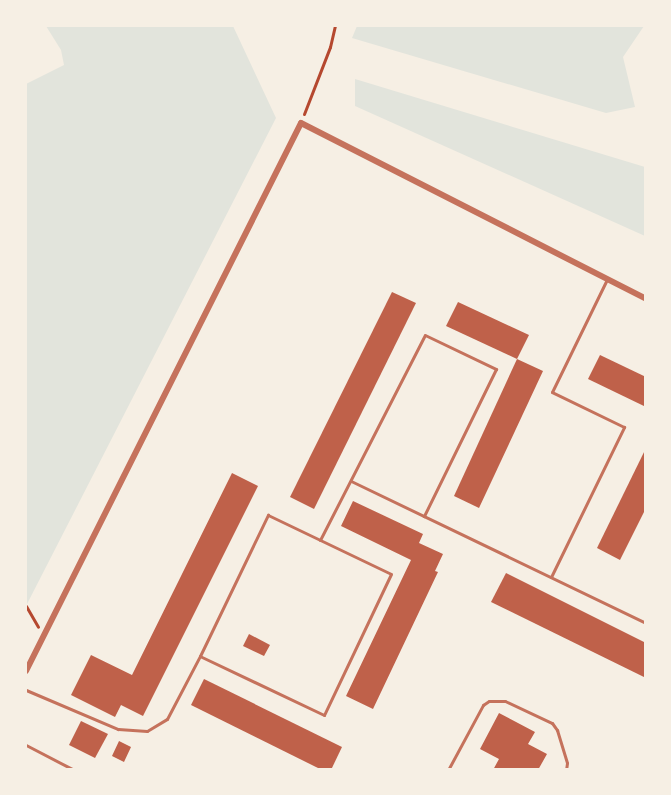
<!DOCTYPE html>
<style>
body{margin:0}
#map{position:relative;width:671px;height:795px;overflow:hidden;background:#f6efe4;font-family:"Work Sans",sans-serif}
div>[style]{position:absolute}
.green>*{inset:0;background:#e2e4dc}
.building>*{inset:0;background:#bf614a}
.path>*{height:3px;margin:-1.5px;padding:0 1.5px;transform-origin:1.5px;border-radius:1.5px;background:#b5482f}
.service>*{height:3px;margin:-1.5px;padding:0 1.5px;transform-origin:1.5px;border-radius:1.5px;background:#c5725c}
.minor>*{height:6px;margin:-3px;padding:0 3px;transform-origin:3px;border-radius:3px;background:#c5725c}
span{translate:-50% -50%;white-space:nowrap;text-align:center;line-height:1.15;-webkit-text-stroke:5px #f6efe4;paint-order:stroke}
.frame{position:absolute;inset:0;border:27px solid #f6efe4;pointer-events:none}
</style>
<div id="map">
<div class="green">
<div style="clip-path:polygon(46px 26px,233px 26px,276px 118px,26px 606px,26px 84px,64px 65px,61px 50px)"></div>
<div style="clip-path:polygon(357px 26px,644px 26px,623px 57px,635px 107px,606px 113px,352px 38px)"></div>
<div style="clip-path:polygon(355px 79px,645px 167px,645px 236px,355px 106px)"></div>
</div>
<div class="building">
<div style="clip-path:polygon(392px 292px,416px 303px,314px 509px,290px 497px)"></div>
<div style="clip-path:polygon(458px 302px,529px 335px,517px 359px,446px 326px)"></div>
<div style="clip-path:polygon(600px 355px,646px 377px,646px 407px,588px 379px)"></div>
<div style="clip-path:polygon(517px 359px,543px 371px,479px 508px,454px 496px)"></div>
<div style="clip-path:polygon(646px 448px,646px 508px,620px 560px,597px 548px)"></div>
<div style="clip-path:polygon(232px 473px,258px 486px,143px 716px,121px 705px,115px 717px,71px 695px,91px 655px,132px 675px)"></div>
<div style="clip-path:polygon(353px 501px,423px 534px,419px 543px,443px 554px,435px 571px,438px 572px,373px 709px,346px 696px,411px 560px,341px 526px)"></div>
<div style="clip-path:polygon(506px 573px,646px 643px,646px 678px,491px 602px)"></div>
<div style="clip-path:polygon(249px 634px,270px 645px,264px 656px,243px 646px)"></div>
<div style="clip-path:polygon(204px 679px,342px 747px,331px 770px,322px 770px,191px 705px)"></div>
<div style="clip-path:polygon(499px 713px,535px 732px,528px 744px,547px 754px,538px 770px,493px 770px,499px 759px,480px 749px)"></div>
<div style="clip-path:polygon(81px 721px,108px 734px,95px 758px,69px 745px)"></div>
<div style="clip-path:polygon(119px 741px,131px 747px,124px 762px,112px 756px)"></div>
</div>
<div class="path">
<div style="left:304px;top:114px;width:72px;rotate:-68.8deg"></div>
<div style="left:330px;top:47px;width:22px;rotate:-77deg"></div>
<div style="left:26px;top:606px;width:24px;rotate:60deg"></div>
</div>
<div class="service">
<div style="left:351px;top:481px;width:327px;rotate:25.7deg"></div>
<div style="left:268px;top:515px;width:136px;rotate:25.6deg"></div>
<div style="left:391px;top:574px;width:156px;rotate:115.4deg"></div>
<div style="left:324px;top:715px;width:137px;rotate:-154.6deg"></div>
<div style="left:200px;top:656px;width:157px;rotate:-64.3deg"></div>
<div style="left:320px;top:540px;width:230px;rotate:-62.9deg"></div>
<div style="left:425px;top:335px;width:79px;rotate:25.6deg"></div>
<div style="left:496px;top:369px;width:164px;rotate:116.1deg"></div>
<div style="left:551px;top:577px;width:167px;rotate:-64deg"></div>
<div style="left:624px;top:427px;width:80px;rotate:-154.1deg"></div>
<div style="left:552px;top:392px;width:126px;rotate:-64deg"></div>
<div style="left:26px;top:690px;width:100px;rotate:23deg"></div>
<div style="left:118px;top:729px;width:29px;rotate:4deg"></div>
<div style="left:147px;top:731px;width:23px;rotate:-31deg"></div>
<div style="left:167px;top:719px;width:71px;rotate:-62.4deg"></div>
<div style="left:26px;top:745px;width:54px;rotate:27.5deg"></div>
<div style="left:448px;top:770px;width:74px;rotate:-61.7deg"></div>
<div style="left:483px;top:705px;width:7px;rotate:-34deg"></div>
<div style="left:489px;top:701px;width:16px"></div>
<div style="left:505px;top:701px;width:52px;rotate:25.1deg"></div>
<div style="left:552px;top:723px;width:9px;rotate:54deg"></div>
<div style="left:557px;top:730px;width:34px;rotate:73deg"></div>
<div style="left:567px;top:763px;width:7px;rotate:98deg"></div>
</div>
<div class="minor">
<div style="left:26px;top:671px;width:613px;rotate:-63.35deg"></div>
<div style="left:301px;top:123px;width:387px;rotate:27deg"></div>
</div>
<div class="frame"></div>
</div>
